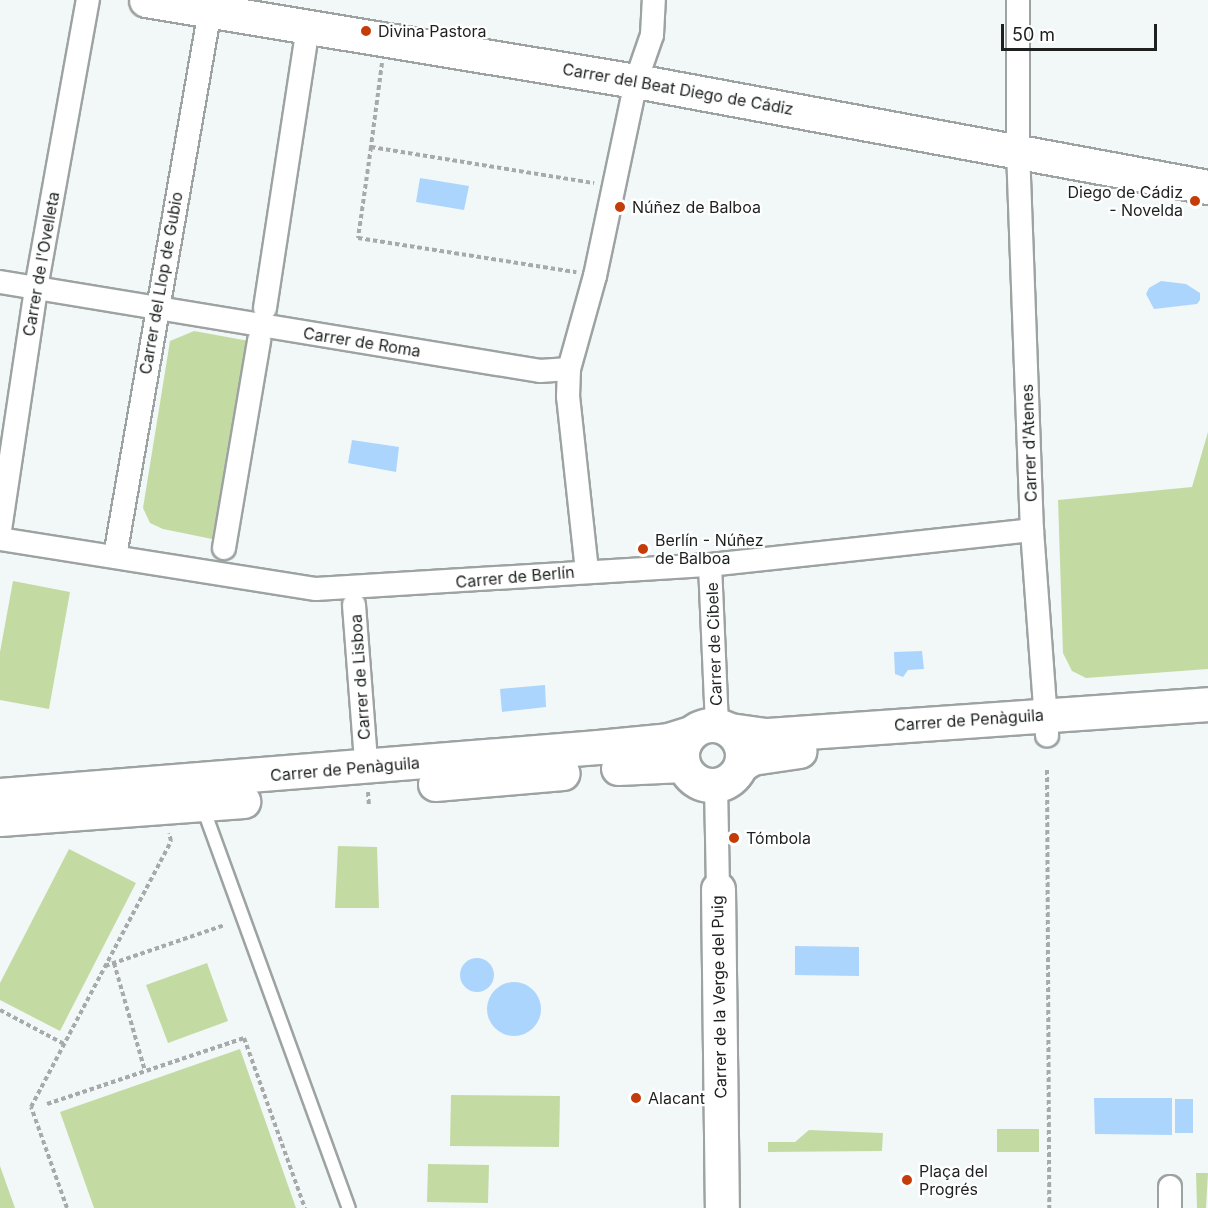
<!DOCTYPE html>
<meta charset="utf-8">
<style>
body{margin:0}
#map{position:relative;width:1208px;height:1208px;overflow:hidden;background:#f2f8f8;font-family:Inter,sans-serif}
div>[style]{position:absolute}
.green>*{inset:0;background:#c3dba3}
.water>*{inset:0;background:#acd5fd}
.round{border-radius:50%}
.path>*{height:4px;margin-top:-2px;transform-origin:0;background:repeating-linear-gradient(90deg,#a6aaaa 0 4.5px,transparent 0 7.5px)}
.roads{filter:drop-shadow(2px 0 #9da3a2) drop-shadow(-2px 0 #9da3a2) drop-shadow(0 2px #9da3a2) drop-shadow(0 -2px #9da3a2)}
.lane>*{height:12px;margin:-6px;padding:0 6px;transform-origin:6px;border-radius:6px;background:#fff}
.street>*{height:22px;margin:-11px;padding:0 11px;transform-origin:11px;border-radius:11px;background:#fff}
.secondary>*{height:33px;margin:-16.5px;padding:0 16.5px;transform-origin:16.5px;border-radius:16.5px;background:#fff}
.secondary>.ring{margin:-16.5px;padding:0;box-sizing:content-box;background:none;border:33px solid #fff;border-radius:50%}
.dots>*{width:16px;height:16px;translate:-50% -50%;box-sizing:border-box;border:3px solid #fff;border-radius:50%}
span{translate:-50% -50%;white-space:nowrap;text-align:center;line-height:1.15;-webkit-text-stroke:4.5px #fff;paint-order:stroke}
.poi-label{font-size:16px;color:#1e2020}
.left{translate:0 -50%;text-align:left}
.right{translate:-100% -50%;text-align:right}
.street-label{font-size:16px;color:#1e2020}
.scale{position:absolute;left:1001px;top:24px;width:156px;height:27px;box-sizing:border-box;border:3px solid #1e2020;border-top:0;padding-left:8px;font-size:18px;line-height:21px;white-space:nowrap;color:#1e2020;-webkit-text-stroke:4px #fff;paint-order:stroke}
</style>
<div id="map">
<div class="green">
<div style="clip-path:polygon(194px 331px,249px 341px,217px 540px,163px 529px,150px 523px,143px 508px,170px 341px)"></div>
<div style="clip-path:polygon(1208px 432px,1208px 669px,1086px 678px,1072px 671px,1063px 653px,1058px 500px,1192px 487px)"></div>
<div style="clip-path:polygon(13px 581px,70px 592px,49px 709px,0 700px,0 652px)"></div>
<div style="clip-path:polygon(338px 846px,377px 847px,379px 908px,335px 908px)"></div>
<div style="clip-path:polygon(69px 849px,136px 883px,60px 1031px,0 1000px,0 983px)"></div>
<div style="clip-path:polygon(207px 963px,228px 1021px,168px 1043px,146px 985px)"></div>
<div style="clip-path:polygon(240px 1049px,296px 1208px,94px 1208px,60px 1112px)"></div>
<div style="clip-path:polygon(451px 1095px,560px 1096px,559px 1147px,450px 1146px)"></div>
<div style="clip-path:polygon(997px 1129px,1039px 1129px,1039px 1152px,997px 1152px)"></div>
<div style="clip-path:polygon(809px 1130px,883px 1133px,882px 1151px,768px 1152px,768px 1142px,795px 1142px)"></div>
<div style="clip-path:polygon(428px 1164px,489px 1165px,488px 1203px,427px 1202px)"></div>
<div style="clip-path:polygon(0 1166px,15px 1208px,0 1208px)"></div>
<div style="clip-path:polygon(1196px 1173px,1208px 1173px,1206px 1208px,1197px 1208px)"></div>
</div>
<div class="water">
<div style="clip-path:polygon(420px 178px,469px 186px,464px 210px,416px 202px)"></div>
<div style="clip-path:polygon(1161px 281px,1186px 284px,1200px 293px,1200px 300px,1197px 304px,1154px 309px,1146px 294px,1149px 288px)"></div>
<div style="clip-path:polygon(352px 440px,399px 447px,396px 472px,348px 463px)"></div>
<div style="clip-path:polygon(922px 651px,924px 669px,908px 670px,903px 677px,895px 674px,894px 652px)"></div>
<div style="clip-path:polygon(545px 685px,546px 707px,502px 712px,500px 689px)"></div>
<div style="clip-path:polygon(795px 946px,859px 947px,859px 976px,795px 975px)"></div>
<div class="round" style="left:460px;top:958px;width:34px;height:34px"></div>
<div class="round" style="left:487px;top:982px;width:54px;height:54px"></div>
<div style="clip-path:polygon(1094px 1098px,1172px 1098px,1172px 1135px,1095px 1134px)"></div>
<div style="clip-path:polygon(1175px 1099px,1193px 1099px,1193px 1133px,1175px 1133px)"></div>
</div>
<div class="path">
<div style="left:382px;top:63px;width:85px;rotate:97.5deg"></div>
<div style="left:371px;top:147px;width:226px;rotate:9.2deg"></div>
<div style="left:371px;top:147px;width:92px;rotate:98.1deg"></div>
<div style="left:358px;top:238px;width:221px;rotate:8.9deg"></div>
<div style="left:1047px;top:770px;width:438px;rotate:89.7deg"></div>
<div style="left:368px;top:792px;width:14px;rotate:86deg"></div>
<div style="left:114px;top:963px;width:112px;rotate:74deg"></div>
<div style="left:105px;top:966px;width:127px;rotate:-18.9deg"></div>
<div style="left:0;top:1010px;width:72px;rotate:28deg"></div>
<div style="left:47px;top:1104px;width:208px;rotate:-18.5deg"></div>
<div style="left:244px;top:1038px;width:181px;rotate:70.3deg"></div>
<div style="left:67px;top:1208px;width:107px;rotate:-109.6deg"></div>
<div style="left:31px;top:1107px;width:301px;rotate:-62.2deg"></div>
<div style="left:171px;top:841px;width:8px;rotate:-104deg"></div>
</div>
<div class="roads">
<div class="lane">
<div style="left:202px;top:805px;width:429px;rotate:70deg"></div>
</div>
<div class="street">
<div style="left:1018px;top:0;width:150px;rotate:90deg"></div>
<div style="left:1018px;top:150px;width:380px;rotate:87.9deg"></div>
<div style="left:1032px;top:530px;width:206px;rotate:85.8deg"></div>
<div style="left:0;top:282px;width:547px;rotate:9.36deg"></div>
<div style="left:540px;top:371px;width:29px;rotate:-4deg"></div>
<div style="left:265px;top:308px;width:270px;rotate:-81.3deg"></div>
<div style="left:0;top:530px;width:245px;rotate:-81.5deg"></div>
<div style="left:36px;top:288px;width:293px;rotate:-79.8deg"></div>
<div style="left:0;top:539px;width:320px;rotate:9deg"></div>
<div style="left:316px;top:589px;width:395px;rotate:-3.5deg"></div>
<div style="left:710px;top:565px;width:324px;rotate:-6.2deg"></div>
<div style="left:224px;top:548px;width:211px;rotate:-80.4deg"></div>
<div style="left:115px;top:556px;width:554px;rotate:-80.13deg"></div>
<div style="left:710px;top:565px;width:159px;rotate:87.5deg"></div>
<div style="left:587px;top:571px;width:175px;rotate:-96.2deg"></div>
<div style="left:568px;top:397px;width:28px;rotate:-88deg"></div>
<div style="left:569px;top:369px;width:97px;rotate:-74.4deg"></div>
<div style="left:595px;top:276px;width:199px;rotate:-78.1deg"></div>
<div style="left:636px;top:81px;width:49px;rotate:-70.8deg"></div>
<div style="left:652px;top:35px;width:35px;rotate:-87deg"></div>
<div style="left:354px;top:605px;width:144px;rotate:85.6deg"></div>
<div style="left:716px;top:785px;width:104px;rotate:88.9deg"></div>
<div style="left:1170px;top:1187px;width:21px;rotate:90deg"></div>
</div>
<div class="secondary">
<div style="left:146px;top:0;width:497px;rotate:9.4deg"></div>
<div style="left:636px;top:81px;width:582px;rotate:10.5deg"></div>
<div class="ring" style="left:682px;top:725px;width:27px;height:27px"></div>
<div style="left:730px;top:730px;width:36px;rotate:8deg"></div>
<div style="left:766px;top:735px;width:443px;rotate:-4deg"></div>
<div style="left:741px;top:765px;width:13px;rotate:-32deg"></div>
<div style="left:752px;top:758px;width:48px;rotate:-8.5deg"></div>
<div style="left:618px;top:768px;width:65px;rotate:-2.6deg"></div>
<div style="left:435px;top:784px;width:128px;rotate:-4.9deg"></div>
<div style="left:0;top:795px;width:600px;rotate:-4.59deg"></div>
<div style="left:598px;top:747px;width:70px;rotate:-5.7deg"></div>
<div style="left:668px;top:740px;width:21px;rotate:-17deg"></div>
<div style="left:0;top:819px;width:244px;rotate:-4.2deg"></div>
<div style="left:718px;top:889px;width:319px;rotate:89.3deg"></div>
</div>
</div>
<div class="dots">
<div style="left:366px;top:31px;background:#c43d09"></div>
<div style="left:1195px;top:201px;background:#c43d09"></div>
<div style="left:620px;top:207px;background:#c43d09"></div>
<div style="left:643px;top:549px;background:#c43d09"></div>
<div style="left:734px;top:838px;background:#c43d09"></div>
<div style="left:636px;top:1098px;background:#c43d09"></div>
<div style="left:907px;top:1180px;background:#c43d09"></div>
</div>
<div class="poi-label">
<span class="left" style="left:378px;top:31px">Divina Pastora</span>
<span class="right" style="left:1183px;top:201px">Diego de Cádiz<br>- Novelda</span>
<span class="left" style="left:632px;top:207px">Núñez de Balboa</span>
<span class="left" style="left:655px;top:549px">Berlín - Núñez<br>de Balboa</span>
<span class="left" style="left:746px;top:838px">Tómbola</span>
<span class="left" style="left:648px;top:1098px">Alacant</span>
<span class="left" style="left:919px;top:1180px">Plaça del<br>Progrés</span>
</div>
<div class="street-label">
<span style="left:678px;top:89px;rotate:10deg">Carrer del Beat Diego de Cádiz</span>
<span style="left:41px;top:264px;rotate:-80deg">Carrer de l'Ovelleta</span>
<span style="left:161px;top:283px;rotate:-80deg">Carrer del Llop de Gubio</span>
<span style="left:362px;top:342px;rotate:9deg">Carrer de Roma</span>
<span style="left:1029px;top:443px;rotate:-92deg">Carrer d'Atenes</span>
<span style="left:515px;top:577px;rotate:-5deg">Carrer de Berlín</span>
<span style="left:714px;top:644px;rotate:-92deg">Carrer de Cíbele</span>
<span style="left:360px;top:677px;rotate:-94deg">Carrer de Lisboa</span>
<span style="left:969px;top:720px;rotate:-4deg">Carrer de Penàguila</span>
<span style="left:345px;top:769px;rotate:-5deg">Carrer de Penàguila</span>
<span style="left:719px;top:997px;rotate:-91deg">Carrer de la Verge del Puig</span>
</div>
<div class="scale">50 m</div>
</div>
